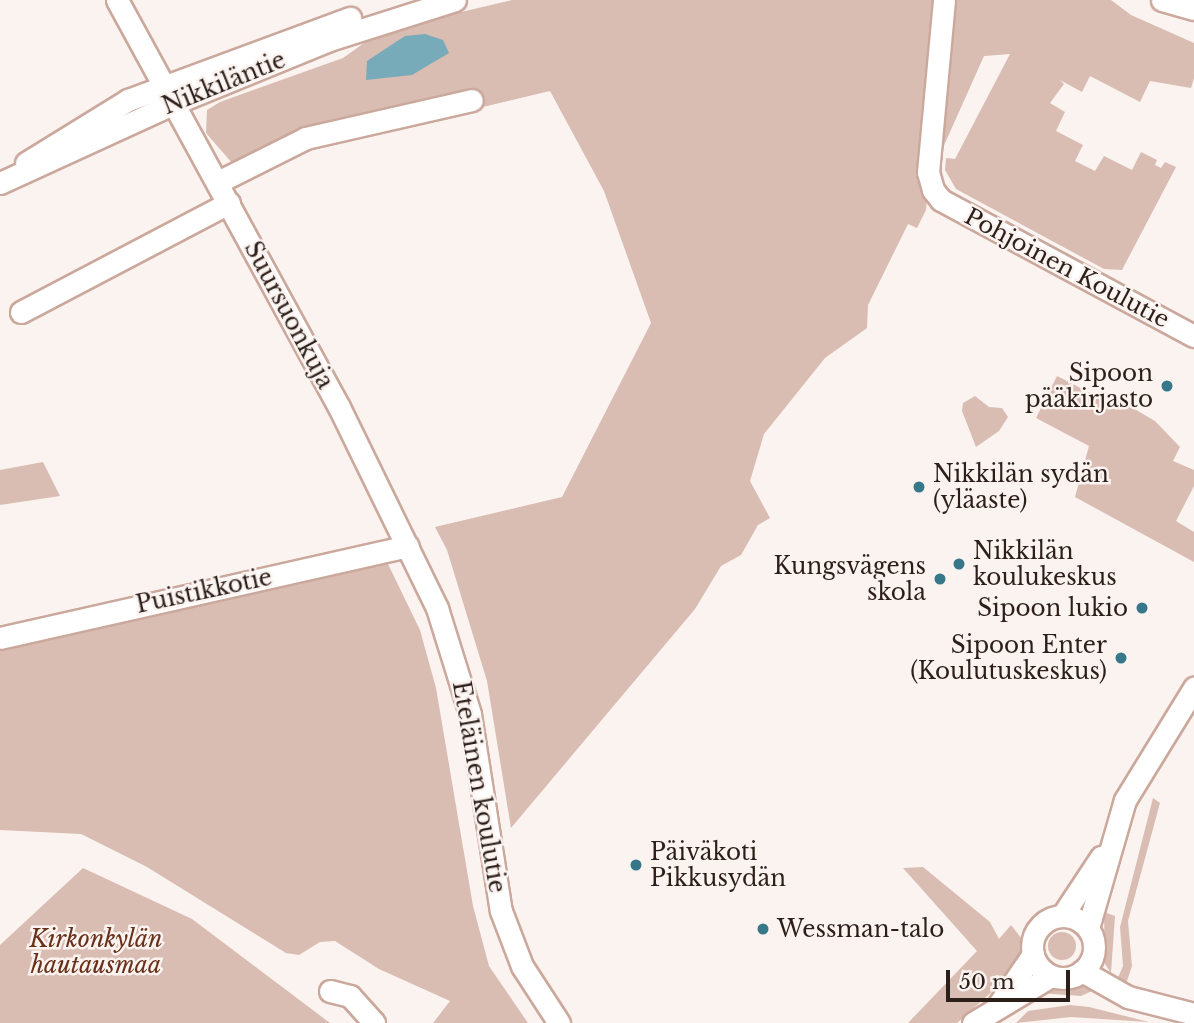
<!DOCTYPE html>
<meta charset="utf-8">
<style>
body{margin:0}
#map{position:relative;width:1194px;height:1023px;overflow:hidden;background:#fbf3f0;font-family:"Libre Baskerville",serif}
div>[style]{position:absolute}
.green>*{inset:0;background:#d9bcb2}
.round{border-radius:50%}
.water>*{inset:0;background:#77abb9}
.roads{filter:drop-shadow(2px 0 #cba89c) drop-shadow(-2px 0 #cba89c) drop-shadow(0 2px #cba89c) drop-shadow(0 -2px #cba89c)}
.minor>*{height:21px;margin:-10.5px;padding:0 10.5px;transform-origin:10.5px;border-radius:10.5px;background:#fff}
.minor>.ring{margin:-10.5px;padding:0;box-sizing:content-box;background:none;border:21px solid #fff;border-radius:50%}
.dots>*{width:19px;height:19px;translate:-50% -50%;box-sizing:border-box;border:4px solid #fbf3f0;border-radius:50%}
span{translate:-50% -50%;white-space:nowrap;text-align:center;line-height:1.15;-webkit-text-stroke:5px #fbf3f0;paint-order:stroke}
.street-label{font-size:23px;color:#2c1f1a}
.poi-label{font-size:23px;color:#2c1f1a}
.right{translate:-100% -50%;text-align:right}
.left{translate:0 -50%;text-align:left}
.park-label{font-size:23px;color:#682f19;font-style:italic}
.scale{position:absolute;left:946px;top:970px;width:124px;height:32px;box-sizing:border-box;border:4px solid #2c1f1a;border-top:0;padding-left:9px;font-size:21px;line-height:24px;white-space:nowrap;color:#2c1f1a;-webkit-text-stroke:5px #fbf3f0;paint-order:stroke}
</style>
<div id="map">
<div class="green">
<div style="clip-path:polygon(512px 0,1111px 0,1131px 15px,1194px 43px,1194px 78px,1191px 88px,1150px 81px,1140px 102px,1090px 76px,1082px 92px,1060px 80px,1064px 84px,1050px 103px,1065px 112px,1056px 131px,1083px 145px,1075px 161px,1095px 171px,1104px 156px,1132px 170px,1141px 152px,1157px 160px,1155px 165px,1161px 168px,1165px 162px,1176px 167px,1122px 270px,1104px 269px,956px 189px,945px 170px,946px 158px,955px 159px,1010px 54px,984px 56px,929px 179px,926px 210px,917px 228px,908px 224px,868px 305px,867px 328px,825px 358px,764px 434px,750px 481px,770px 518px,758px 525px,741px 555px,721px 566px,695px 609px,511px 828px,487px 681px,447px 550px,435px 527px,562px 497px,651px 323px,604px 191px,550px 91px,479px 108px,474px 88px,303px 127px,232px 163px,206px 133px,207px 110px,220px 102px,343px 58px,381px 31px)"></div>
<div style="clip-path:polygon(1057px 376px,1110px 403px,1114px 397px,1155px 421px,1180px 447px,1173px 461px,1194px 470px,1194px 486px,1176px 521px,1194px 532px,1194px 562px,1075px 497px,1089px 446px,1036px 418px)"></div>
<div style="clip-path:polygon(975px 396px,989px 407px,1002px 408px,1008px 417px,999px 431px,976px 447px,962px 411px,963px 403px)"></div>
<div style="clip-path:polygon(43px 462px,60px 496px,0 505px,0 470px)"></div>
<div style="clip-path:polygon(386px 560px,420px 630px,436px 688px,473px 906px,489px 966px,528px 1023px,433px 1023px,450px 1001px,379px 969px,335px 941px,320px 942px,299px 955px,286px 953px,147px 867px,81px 834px,0 830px,0 646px)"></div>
<div style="clip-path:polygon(1153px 798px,1160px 803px,1128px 921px,1132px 966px,1126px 984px,1117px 980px,1123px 966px,1120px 927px)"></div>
<div style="clip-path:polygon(923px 867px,990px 922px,999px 939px,1011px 925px,1022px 939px,1024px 951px,1006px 979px,957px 1023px,908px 1023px,977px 951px,903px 868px)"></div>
<div style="clip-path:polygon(83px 868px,192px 919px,330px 1023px,0 1023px,0 945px)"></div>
<div style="clip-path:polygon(1104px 912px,1115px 916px,1111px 973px,1105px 964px)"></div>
<div class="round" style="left:1048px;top:932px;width:28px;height:28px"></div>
<div style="clip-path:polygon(1054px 985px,1083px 987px,1092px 991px,1081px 996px,1040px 993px)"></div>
<div style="clip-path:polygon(1070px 1005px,1089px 1007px,1149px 1022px,1071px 1017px,1016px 1023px,1028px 1011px)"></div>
</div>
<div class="water">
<div style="clip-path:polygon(425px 34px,443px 40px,449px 53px,412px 75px,366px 80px,367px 61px,405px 36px)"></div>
</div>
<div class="roads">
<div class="minor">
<div style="left:117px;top:0;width:464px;rotate:61.4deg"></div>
<div style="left:339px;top:407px;width:224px;rotate:64deg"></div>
<div style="left:437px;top:608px;width:111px;rotate:72.7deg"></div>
<div style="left:470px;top:714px;width:199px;rotate:81.1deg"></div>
<div style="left:501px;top:911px;width:59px;rotate:69.1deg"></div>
<div style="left:522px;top:966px;width:68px;rotate:57deg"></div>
<div style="left:944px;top:0;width:173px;rotate:95.3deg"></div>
<div style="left:928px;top:172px;width:19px;rotate:74deg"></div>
<div style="left:933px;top:190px;width:13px;rotate:51deg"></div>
<div style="left:941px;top:200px;width:287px;rotate:28.3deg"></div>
<div style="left:1162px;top:0;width:33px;rotate:16deg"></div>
<div style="left:26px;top:163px;width:120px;rotate:-31.7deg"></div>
<div style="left:128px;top:100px;width:237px;rotate:-20.3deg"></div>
<div style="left:218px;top:182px;width:98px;rotate:-26.6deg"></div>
<div style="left:306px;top:138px;width:170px;rotate:-12.9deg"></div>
<div style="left:0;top:183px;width:192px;rotate:-24.6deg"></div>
<div style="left:175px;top:103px;width:166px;rotate:-22.2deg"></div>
<div style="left:329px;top:40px;width:132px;rotate:-17.6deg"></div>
<div style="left:21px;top:312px;width:235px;rotate:-27.7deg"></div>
<div style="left:0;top:638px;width:418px;rotate:-12.7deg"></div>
<div style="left:1062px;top:916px;width:71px;rotate:-56.5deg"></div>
<div class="ring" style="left:1032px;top:916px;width:41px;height:41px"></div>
<div style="left:1088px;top:928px;width:133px;rotate:-73.9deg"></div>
<div style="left:1125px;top:800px;width:132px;rotate:-58.4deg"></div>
<div style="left:1082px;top:971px;width:53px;rotate:29.5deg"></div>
<div style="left:1128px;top:997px;width:68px;rotate:14.4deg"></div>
<div style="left:330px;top:991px;width:21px;rotate:14deg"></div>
<div style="left:350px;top:996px;width:36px;rotate:48deg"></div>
<div style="left:997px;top:1007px;width:64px;rotate:-55.8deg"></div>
<div style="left:973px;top:1023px;width:91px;rotate:-31.1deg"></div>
</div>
</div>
<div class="dots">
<div style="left:1167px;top:386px;background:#36788a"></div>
<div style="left:919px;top:487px;background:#36788a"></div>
<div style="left:959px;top:564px;background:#36788a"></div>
<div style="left:940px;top:579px;background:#36788a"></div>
<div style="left:1142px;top:608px;background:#36788a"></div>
<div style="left:1121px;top:658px;background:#36788a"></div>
<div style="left:636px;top:865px;background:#36788a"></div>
<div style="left:763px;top:929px;background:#36788a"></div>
</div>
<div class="street-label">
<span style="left:224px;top:83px;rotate:-22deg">Nikkiläntie</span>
<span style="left:1067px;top:268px;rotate:28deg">Pohjoinen Koulutie</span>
<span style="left:289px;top:315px;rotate:62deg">Suursuonkuja</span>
<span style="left:204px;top:591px;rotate:-12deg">Puistikkotie</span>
<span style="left:479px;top:787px;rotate:80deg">Eteläinen koulutie</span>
</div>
<div class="poi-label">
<span class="right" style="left:1153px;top:386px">Sipoon<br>pääkirjasto</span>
<span class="left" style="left:933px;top:487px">Nikkilän sydän<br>(yläaste)</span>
<span class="left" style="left:973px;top:564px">Nikkilän<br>koulukeskus</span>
<span class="right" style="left:926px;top:579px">Kungsvägens<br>skola</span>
<span class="right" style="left:1128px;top:608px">Sipoon lukio</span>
<span class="right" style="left:1107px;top:658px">Sipoon Enter<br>(Koulutuskeskus)</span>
<span class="left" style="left:650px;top:865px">Päiväkoti<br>Pikkusydän</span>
<span class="left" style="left:777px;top:929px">Wessman-talo</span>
</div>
<div class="park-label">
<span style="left:96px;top:952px">Kirkonkylän<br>hautausmaa</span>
</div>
<div class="scale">50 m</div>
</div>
